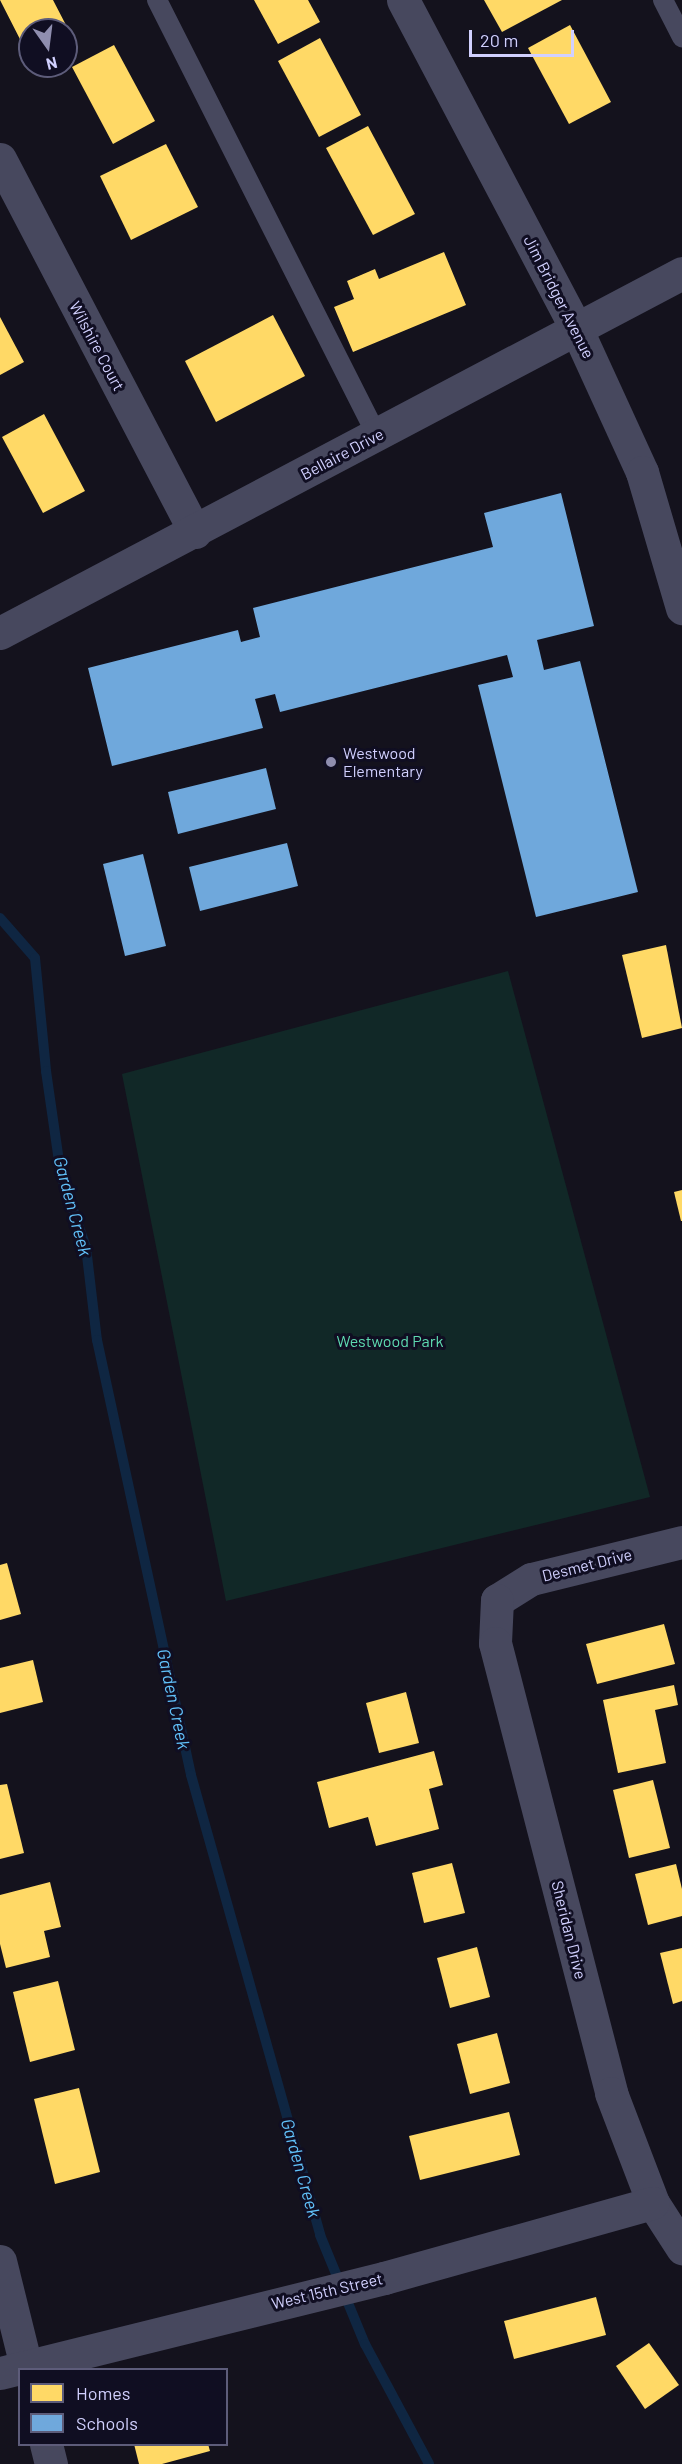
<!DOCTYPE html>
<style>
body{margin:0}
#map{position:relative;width:682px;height:2464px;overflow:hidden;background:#14121d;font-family:Barlow,sans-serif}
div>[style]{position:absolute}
.green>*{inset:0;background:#112827}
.homes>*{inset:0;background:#ffd966}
.schools>*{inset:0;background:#6fa8dc}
.stream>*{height:10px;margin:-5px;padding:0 5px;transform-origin:5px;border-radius:5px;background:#0f2642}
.service>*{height:20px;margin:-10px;padding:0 10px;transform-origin:10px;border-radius:10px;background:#47485e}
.minor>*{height:33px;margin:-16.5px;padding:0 16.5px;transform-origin:16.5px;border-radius:16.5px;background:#47485e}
.dots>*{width:16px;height:16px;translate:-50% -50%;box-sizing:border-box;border:3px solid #100e22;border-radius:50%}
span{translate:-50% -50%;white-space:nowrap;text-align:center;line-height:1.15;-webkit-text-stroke:6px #100e22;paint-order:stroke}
.street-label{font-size:16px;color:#d1d0fe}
.poi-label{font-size:16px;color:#d1d0fe}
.left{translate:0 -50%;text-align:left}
.park-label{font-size:16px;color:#5edbb1}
.water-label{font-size:18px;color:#61c1fa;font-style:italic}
.legend{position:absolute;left:18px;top:2368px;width:210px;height:78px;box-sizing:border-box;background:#100e22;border:2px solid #5d5c7a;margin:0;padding:8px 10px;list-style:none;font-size:18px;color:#d1d0fe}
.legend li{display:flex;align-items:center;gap:12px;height:30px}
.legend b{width:30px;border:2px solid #5d5c7a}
.north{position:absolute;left:18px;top:18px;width:60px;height:60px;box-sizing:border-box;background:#100e22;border:2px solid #5d5c7a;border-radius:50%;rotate:166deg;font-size:16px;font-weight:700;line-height:24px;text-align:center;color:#d1d0fe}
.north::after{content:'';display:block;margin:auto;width:21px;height:27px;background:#8f8eaf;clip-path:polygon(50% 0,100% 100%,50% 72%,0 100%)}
.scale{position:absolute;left:469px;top:30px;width:105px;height:27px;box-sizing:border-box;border:3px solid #d1d0fe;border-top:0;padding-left:8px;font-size:18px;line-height:21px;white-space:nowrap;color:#d1d0fe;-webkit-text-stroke:4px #100e22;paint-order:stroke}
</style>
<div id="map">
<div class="green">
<div style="clip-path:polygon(508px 971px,650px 1497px,226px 1601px,122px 1074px)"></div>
</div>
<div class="homes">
<div style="clip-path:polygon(0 0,53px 0,67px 27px,30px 30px,30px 46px,25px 49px)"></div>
<div style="clip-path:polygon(254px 0,308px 0,320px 22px,278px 44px)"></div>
<div style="clip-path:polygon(484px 0,562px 0,502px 32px)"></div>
<div style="clip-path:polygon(570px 25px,611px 102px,569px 124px,528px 48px)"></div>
<div style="clip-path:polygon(320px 38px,361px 115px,319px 137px,278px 61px)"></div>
<div style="clip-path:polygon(114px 45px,155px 121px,113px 144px,72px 67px)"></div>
<div style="clip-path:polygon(368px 126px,415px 214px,373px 235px,326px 148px)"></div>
<div style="clip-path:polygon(166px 144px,198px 207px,131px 240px,100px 176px)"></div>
<div style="clip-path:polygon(444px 252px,466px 305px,353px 352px,334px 307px,354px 299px,347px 281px,375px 269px,379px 279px)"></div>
<div style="clip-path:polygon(273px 315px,305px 376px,216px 422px,185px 361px)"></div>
<div style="clip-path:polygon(0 317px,24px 362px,0 375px)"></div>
<div style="clip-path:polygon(44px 414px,85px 491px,43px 513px,2px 437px)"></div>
<div style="clip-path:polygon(666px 945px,682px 1028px,642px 1038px,622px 955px)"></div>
<div style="clip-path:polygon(682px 1190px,682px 1221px,681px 1221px,674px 1192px)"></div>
<div style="clip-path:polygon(7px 1563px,21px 1614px,0 1620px,0 1565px)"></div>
<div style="clip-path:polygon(664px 1624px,675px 1664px,597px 1684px,586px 1644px)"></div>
<div style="clip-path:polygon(33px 1660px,43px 1702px,0 1713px,0 1668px)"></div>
<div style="clip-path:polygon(674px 1685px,678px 1705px,655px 1710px,666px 1763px,618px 1773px,603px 1700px)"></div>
<div style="clip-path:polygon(406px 1692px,419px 1743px,379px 1753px,366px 1703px)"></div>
<div style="clip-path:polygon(434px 1751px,443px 1785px,429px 1789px,439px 1829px,376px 1846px,368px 1817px,329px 1828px,317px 1782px)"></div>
<div style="clip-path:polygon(653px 1780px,670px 1848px,629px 1858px,613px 1790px)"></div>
<div style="clip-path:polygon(7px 1784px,24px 1853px,0 1859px,0 1785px)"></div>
<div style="clip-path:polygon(452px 1863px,465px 1913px,424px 1923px,412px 1873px)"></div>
<div style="clip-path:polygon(676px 1864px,682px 1889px,682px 1916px,648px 1925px,635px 1874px)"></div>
<div style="clip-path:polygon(50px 1882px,61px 1927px,44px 1931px,50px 1957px,6px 1968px,0 1944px,0 1895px)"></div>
<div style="clip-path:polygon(477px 1947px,490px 1997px,450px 2008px,437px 1958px)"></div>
<div style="clip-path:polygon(682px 1948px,682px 2001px,673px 2004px,660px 1953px)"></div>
<div style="clip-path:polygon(58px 1981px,75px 2050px,30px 2062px,13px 1992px)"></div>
<div style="clip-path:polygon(497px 2033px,510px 2083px,470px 2094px,457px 2044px)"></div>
<div style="clip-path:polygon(79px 2088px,100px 2172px,55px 2184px,34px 2099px)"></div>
<div style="clip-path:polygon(509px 2112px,520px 2155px,420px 2180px,409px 2136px)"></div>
<div style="clip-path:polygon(596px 2297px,606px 2335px,514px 2359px,504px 2321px)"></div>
<div style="clip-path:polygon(649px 2343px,679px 2385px,645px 2409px,616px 2366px)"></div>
<div style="clip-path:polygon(134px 2444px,208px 2444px,210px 2451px,162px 2464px,139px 2464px)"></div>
</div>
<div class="schools">
<div style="clip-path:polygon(561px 493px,594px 626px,537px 640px,544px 670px,580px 661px,638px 892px,536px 917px,478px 685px,513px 677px,507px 655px,280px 712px,275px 694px,255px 699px,263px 728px,112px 766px,88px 668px,238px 630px,241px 642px,260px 637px,253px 608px,493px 547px,484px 513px)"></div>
<div style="clip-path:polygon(266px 768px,276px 809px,178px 834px,168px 792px)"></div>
<div style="clip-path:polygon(287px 843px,298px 886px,200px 911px,189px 867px)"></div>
<div style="clip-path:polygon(143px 854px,166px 946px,125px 956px,103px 864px)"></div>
</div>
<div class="stream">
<div style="left:0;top:918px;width:53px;rotate:48.8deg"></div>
<div style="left:35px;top:958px;width:114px;rotate:84.4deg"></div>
<div style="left:46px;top:1071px;width:105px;rotate:81.8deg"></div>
<div style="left:61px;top:1175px;width:76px;rotate:70.9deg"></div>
<div style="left:86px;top:1247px;width:94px;rotate:83.3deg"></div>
<div style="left:97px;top:1340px;width:445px;rotate:77.8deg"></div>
<div style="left:191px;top:1775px;width:478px;rotate:74.3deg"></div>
<div style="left:320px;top:2235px;width:118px;rotate:67.6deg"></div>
<div style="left:365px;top:2344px;width:136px;rotate:61.9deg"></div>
</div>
<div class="service">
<div style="left:157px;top:0;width:487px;rotate:63.2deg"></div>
<div style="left:663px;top:0;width:42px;rotate:62.8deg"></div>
</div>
<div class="minor">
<div style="left:403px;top:0;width:373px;rotate:62.2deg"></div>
<div style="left:577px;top:330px;width:156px;rotate:65.4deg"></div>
<div style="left:642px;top:472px;width:142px;rotate:73.6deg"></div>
<div style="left:0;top:159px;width:421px;rotate:62.4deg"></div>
<div style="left:0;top:633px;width:771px;rotate:-27.83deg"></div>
<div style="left:682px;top:1542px;width:155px;rotate:166.2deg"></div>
<div style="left:531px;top:1579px;width:40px;rotate:148deg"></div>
<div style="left:497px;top:1600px;width:43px;rotate:92.7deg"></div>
<div style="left:495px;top:1643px;width:465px;rotate:75.5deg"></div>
<div style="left:611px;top:2093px;width:118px;rotate:69.1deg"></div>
<div style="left:653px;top:2203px;width:54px;rotate:57.2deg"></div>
<div style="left:0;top:2261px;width:112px;rotate:76.1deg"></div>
<div style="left:0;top:2373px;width:396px;rotate:-13.9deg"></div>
<div style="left:384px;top:2278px;width:279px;rotate:-15.6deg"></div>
<div style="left:46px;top:2444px;width:21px;rotate:76deg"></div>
</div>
<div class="dots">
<div style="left:331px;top:762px;background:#8f8eaf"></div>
</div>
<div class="street-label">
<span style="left:559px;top:297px;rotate:63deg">Jim Bridger Avenue</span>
<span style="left:97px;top:346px;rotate:62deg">Wilshire Court</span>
<span style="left:342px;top:454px;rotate:-28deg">Bellaire Drive</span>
<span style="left:587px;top:1565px;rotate:-14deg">Desmet Drive</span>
<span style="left:569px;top:1930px;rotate:76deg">Sheridan Drive</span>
<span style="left:327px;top:2291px;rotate:-13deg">West 15th Street</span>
</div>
<div class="poi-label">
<span class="left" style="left:343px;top:762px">Westwood<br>Elementary</span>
</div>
<div class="park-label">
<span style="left:390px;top:1341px">Westwood Park</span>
</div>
<div class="water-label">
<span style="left:73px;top:1206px;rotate:75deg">Garden Creek</span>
<span style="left:174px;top:1699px;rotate:78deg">Garden Creek</span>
<span style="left:301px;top:2168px;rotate:74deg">Garden Creek</span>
</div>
<ul class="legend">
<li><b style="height:16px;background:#ffd966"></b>Homes</li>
<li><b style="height:16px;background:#6fa8dc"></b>Schools</li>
</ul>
<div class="north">N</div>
<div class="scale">20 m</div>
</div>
